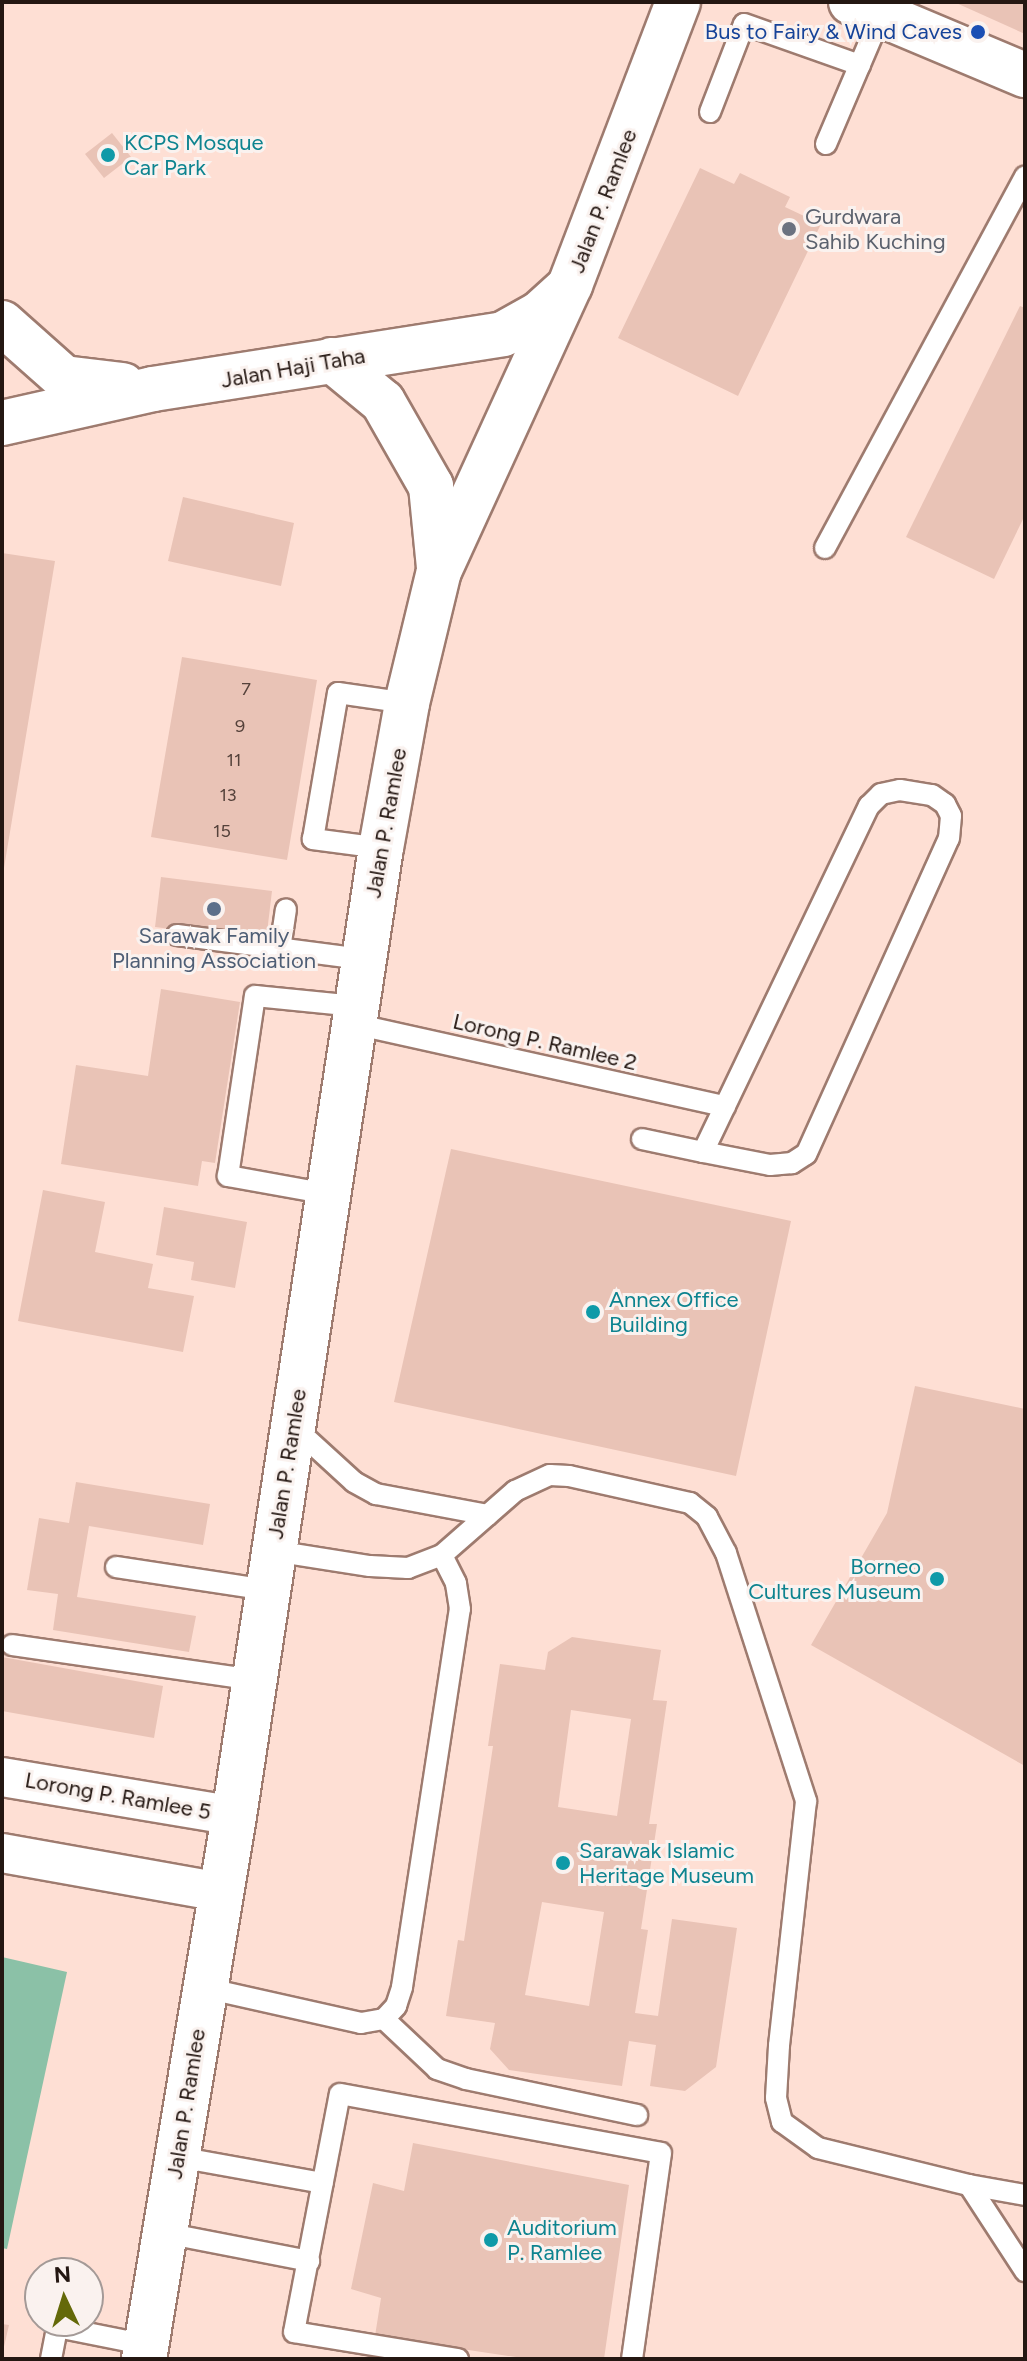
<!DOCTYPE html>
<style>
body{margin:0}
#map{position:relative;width:1027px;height:2361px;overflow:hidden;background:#fedfd4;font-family:Figtree,sans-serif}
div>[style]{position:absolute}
.green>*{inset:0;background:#8bc1a7}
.building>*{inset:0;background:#e9c3b6}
.roads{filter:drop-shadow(2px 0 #9e7b6f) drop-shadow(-2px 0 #9e7b6f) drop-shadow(0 2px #9e7b6f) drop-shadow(0 -2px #9e7b6f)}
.service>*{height:20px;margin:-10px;padding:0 10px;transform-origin:10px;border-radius:10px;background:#fff}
.minor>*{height:38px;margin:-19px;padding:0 19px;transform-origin:19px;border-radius:19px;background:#fff}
.secondary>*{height:44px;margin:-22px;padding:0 22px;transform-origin:22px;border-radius:22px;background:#fff}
.dots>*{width:22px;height:22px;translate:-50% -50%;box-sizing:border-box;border:4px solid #faf2ef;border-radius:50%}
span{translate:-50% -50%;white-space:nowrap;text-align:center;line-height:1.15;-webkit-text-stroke:6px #faf2ef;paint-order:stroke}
.number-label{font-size:18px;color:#55423b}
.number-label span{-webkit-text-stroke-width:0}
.transit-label{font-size:22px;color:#164399}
.right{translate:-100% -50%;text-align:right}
.culture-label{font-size:22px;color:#0d838f}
.left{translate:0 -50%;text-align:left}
.street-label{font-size:22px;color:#241712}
.worship-label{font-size:22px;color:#5b616d}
.service-label{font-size:22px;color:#4e5e75}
.frame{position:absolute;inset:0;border:4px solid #241712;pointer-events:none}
.north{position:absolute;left:24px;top:2257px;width:80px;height:80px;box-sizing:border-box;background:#faf2ef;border:2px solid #a49a97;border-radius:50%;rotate:356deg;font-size:22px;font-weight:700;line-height:32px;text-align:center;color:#241712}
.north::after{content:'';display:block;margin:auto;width:28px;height:36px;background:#646909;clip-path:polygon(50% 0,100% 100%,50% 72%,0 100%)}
</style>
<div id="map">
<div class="green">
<div style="clip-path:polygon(2px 1957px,67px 1972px,7px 2249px,2px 2248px)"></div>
</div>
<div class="building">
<div style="clip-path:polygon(954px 2px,1025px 2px,1025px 34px)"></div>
<div style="clip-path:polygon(112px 133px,131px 157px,104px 178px,85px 154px)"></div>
<div style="clip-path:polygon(700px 168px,734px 184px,740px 173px,790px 197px,785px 207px,821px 224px,738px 396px,618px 338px)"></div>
<div style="clip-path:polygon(1020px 306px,1025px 308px,1025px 515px,994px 579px,906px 537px)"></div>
<div style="clip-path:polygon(183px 497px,294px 523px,281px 586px,168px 561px)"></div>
<div style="clip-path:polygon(2px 553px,55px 561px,4px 868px,2px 868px)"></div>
<div style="clip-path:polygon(182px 657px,317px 680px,287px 860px,151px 837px)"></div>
<div style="clip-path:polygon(161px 877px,272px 891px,266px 941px,155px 927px)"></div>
<div style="clip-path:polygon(161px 989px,240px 1002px,215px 1163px,202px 1161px,198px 1186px,61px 1164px,76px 1065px,148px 1076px)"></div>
<div style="clip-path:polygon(451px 1149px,791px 1221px,736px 1476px,394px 1402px)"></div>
<div style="clip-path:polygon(43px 1190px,105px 1202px,95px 1252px,153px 1264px,148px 1288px,194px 1296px,183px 1352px,18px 1321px)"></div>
<div style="clip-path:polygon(164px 1207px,247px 1222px,235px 1288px,191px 1280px,194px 1262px,156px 1255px)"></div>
<div style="clip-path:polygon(915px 1386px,1025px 1409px,1025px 1766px,811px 1645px,887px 1513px)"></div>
<div style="clip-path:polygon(76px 1482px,210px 1504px,203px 1545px,89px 1526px,77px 1597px,196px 1616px,189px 1652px,53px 1630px,58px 1594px,27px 1590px,39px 1518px,69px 1523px)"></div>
<div style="clip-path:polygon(evenodd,572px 1637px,661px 1650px,653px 1700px,667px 1701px,649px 1824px,657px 1824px,641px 1929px,648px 1930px,635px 2013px,658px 2016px,672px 1919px,737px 1928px,716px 2067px,685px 2091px,650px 2086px,656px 2045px,629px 2041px,622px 2086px,509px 2070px,490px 2049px,495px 2023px,446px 2016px,458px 1940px,464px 1941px,493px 1746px,488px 1746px,500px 1664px,545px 1670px,548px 1652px,572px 1637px,571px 1710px,631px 1719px,617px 1816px,558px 1807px,571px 1710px,572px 1637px,542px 1902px,604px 1912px,589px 2006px,525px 1995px,542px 1902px)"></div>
<div style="clip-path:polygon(2px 1657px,163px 1686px,154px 1738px,2px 1711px)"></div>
<div style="clip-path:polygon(413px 2143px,629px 2185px,604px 2359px,529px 2359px,375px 2336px,381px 2298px,351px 2289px,373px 2183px,404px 2191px)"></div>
<div style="clip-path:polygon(2px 2324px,9px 2325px,3px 2351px,2px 2351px)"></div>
</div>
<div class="roads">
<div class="service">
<div style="left:710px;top:112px;width:94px;rotate:-68.9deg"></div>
<div style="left:744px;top:24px;width:123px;rotate:19.5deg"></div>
<div style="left:826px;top:144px;width:140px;rotate:-66.9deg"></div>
<div style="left:825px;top:548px;width:422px;rotate:-61.7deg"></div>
<div style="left:900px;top:790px;width:32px;rotate:9deg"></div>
<div style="left:932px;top:795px;width:16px;rotate:35deg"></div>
<div style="left:945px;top:804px;width:13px;rotate:63deg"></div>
<div style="left:951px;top:816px;width:22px;rotate:95deg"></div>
<div style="left:949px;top:838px;width:347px;rotate:114.3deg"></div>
<div style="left:806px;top:1154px;width:17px;rotate:147deg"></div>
<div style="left:792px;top:1163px;width:22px;rotate:175deg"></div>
<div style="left:770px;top:1165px;width:68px;rotate:-169deg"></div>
<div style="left:703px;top:1152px;width:384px;rotate:-64.4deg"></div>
<div style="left:869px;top:806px;width:17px;rotate:-45deg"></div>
<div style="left:881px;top:794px;width:19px;rotate:-12deg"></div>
<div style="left:381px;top:848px;width:69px;rotate:-172.5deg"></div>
<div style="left:313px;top:839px;width:148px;rotate:-80.3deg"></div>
<div style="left:338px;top:693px;width:70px;rotate:8.2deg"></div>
<div style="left:177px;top:935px;width:188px;rotate:7.4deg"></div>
<div style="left:280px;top:949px;width:40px;rotate:-81.5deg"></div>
<div style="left:354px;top:1024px;width:380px;rotate:12.5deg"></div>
<div style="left:642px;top:1139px;width:62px;rotate:12deg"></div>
<div style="left:328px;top:1194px;width:102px;rotate:-169.8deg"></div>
<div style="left:228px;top:1176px;width:182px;rotate:-81.5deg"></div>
<div style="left:255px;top:996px;width:101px;rotate:5.7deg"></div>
<div style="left:294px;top:1427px;width:81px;rotate:42.5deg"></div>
<div style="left:354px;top:1482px;width:25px;rotate:29deg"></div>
<div style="left:376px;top:1494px;width:114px;rotate:10.6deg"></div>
<div style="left:274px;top:1551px;width:97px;rotate:8.9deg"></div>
<div style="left:370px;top:1566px;width:38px;rotate:3deg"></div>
<div style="left:408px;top:1568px;width:36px;rotate:-21deg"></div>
<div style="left:442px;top:1555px;width:97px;rotate:-41.2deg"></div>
<div style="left:515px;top:1491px;width:38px;rotate:-25deg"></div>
<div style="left:550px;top:1475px;width:19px;rotate:3deg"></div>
<div style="left:569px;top:1476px;width:124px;rotate:12.6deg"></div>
<div style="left:690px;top:1503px;width:22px;rotate:39deg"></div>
<div style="left:707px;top:1517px;width:41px;rotate:62.2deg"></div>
<div style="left:726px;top:1553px;width:261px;rotate:72.1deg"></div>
<div style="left:806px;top:1801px;width:246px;rotate:96.3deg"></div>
<div style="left:779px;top:2046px;width:52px;rotate:93.3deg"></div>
<div style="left:776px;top:2098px;width:25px;rotate:76deg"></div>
<div style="left:782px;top:2122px;width:44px;rotate:35.8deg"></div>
<div style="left:818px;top:2148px;width:155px;rotate:13.8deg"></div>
<div style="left:969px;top:2185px;width:57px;rotate:10.1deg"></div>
<div style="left:116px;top:1567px;width:154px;rotate:8.6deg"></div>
<div style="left:12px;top:1645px;width:245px;rotate:8.2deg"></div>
<div style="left:205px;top:1988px;width:160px;rotate:12.6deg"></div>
<div style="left:361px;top:2023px;width:23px;rotate:-10deg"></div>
<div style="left:384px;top:2019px;width:18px;rotate:-47deg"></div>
<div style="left:396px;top:2006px;width:20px;rotate:-72deg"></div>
<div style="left:402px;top:1987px;width:382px;rotate:-81.3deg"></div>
<div style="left:460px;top:1609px;width:26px;rotate:-99deg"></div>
<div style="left:456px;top:1583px;width:31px;rotate:-117deg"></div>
<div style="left:384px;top:2019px;width:73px;rotate:43.3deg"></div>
<div style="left:437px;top:2069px;width:31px;rotate:19deg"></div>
<div style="left:466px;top:2079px;width:175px;rotate:11.9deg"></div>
<div style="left:178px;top:2157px;width:147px;rotate:10.2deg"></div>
<div style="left:969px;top:2185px;width:103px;rotate:56.9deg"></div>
<div style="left:165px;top:2233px;width:147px;rotate:11deg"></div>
<div style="left:51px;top:2359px;width:33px;rotate:-79deg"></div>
<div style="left:57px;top:2327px;width:92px;rotate:11.3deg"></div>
<div style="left:458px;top:2359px;width:166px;rotate:-170.7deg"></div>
<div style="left:294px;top:2332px;width:242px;rotate:-79.1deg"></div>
<div style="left:340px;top:2094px;width:326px;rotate:10.4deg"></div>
<div style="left:661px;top:2153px;width:208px;rotate:98deg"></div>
</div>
<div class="minor">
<div style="left:2px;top:1777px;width:235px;rotate:9.5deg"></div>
<div style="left:2px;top:1853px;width:222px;rotate:10.1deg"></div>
</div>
<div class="secondary">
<div style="left:851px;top:2px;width:189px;rotate:22.8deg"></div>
<div style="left:2px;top:323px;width:83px;rotate:41.6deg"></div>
<div style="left:64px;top:378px;width:59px;rotate:6.8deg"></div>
<div style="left:332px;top:360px;width:66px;rotate:39.5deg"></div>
<div style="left:383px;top:402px;width:97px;rotate:60.3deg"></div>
<div style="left:431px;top:486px;width:82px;rotate:84.4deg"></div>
<div style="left:2px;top:423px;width:155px;rotate:-12.7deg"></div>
<div style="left:153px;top:389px;width:354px;rotate:-8.9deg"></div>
<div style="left:503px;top:334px;width:41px;rotate:-29.1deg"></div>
<div style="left:539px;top:314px;width:36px;rotate:-42deg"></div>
<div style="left:144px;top:2359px;width:550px;rotate:-80.59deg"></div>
<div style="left:234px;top:1816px;width:979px;rotate:-81.37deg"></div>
<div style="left:381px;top:848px;width:147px;rotate:-79.8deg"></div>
<div style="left:407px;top:703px;width:136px;rotate:-76.4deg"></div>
<div style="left:439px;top:571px;width:315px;rotate:-65.4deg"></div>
<div style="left:570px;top:285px;width:303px;rotate:-69.1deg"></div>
</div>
</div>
<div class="dots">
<div style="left:978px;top:32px;background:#1a4fb4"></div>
<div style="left:108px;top:155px;background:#0f9aa8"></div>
<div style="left:789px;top:229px;background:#6b7280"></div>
<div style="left:214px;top:909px;background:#5c6f8a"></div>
<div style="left:593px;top:1312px;background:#0f9aa8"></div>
<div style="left:937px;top:1579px;background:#0f9aa8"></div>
<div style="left:563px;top:1863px;background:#0f9aa8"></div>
<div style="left:491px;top:2240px;background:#0f9aa8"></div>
</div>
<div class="number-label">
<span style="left:246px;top:689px">7</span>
<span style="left:240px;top:726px">9</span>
<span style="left:234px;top:760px">11</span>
<span style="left:228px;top:795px">13</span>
<span style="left:222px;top:831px">15</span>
</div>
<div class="transit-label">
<span class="right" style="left:962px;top:32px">Bus to Fairy &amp; Wind Caves</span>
</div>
<div class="culture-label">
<span class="left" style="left:124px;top:155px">KCPS Mosque<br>Car Park</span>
<span class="left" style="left:609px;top:1312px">Annex Office<br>Building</span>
<span class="right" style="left:921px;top:1579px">Borneo<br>Cultures Museum</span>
<span class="left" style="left:579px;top:1863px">Sarawak Islamic<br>Heritage Museum</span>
<span class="left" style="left:507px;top:2240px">Auditorium<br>P. Ramlee</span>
</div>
<div class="street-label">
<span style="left:603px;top:201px;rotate:-69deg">Jalan P. Ramlee</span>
<span style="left:293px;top:368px;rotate:-10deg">Jalan Haji Taha</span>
<span style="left:386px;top:823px;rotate:-80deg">Jalan P. Ramlee</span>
<span style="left:545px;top:1042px;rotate:13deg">Lorong P. Ramlee 2</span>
<span style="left:287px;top:1464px;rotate:-81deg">Jalan P. Ramlee</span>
<span style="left:118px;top:1796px;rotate:10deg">Lorong P. Ramlee 5</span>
<span style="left:186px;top:2104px;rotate:-81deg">Jalan P. Ramlee</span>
</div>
<div class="worship-label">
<span class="left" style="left:805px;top:229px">Gurdwara<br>Sahib Kuching</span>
</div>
<div class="service-label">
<span style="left:214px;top:948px">Sarawak Family<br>Planning Association</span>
</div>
<div class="frame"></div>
<div class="north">N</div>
</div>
